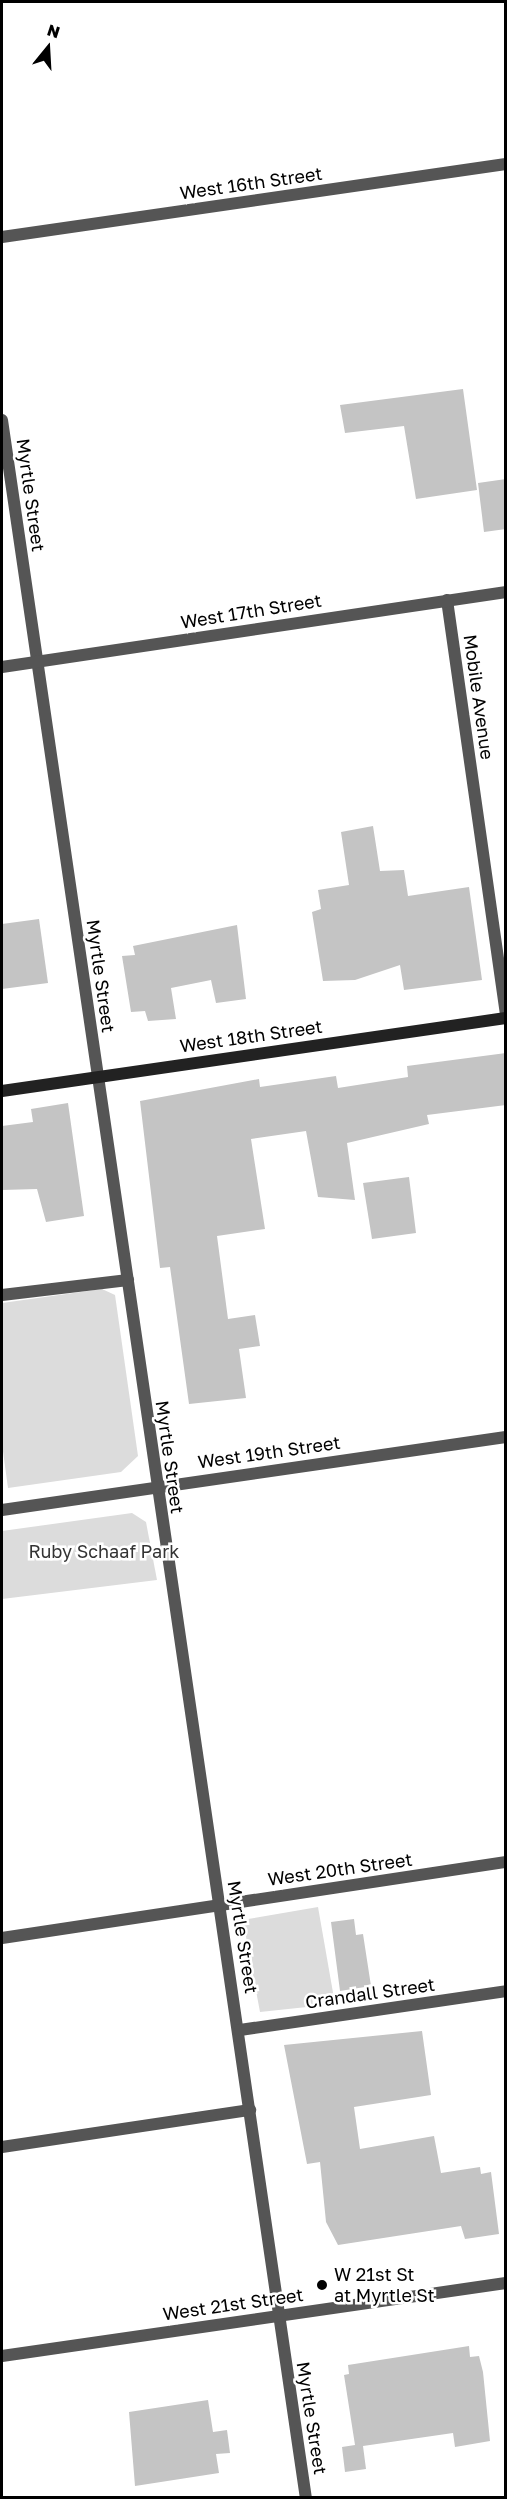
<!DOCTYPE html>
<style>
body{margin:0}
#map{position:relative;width:507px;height:2499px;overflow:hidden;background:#fff;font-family:"Golos Text",sans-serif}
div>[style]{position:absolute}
.green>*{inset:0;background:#dcdcdc}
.building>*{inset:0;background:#c4c4c4}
.lane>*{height:12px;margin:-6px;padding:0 6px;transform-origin:6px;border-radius:6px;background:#555}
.street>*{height:12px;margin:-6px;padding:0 6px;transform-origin:6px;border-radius:6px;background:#555}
.secondary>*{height:12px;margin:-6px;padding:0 6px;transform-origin:6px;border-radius:6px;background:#222}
.dots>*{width:16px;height:16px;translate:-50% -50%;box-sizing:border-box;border:3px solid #fff;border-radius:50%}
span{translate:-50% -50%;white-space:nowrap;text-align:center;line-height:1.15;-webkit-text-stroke:5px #fff;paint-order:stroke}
.street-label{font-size:18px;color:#000}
.park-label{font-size:18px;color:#333}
.poi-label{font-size:18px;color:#000}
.left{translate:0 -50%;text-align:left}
.frame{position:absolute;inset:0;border:3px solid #000;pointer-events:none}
.north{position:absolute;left:18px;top:18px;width:60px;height:60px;-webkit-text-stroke:4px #fff;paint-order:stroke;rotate:18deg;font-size:16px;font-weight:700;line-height:24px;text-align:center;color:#000}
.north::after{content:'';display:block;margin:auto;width:21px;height:27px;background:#000;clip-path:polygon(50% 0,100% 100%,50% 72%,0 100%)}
</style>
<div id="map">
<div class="green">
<div style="clip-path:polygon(102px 1289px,115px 1295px,138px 1456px,121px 1472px,8px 1488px,2px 1444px,2px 1303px)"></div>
<div style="clip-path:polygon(132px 1513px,146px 1522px,157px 1580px,2px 1599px,2px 1531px)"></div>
<div style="clip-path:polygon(318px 1907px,335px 2004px,260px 2012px,244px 1926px,248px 1919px)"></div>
</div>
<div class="building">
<div style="clip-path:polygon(463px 389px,477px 490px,416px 499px,404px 426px,345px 433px,340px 405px)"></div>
<div style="clip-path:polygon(506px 479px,506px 529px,484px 532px,478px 483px)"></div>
<div style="clip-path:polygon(373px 826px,380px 871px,404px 870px,408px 896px,469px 887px,482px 980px,404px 990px,400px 965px,355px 980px,323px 981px,312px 912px,321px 909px,318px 890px,349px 885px,341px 832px)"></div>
<div style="clip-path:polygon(39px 919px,48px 983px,2px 989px,2px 924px)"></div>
<div style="clip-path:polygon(237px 925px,246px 999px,216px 1003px,211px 980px,171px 988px,176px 1019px,148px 1021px,145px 1011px,131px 1012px,122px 956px,135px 955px,133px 946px)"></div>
<div style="clip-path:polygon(506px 1053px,506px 1105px,427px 1115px,429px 1124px,347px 1143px,355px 1200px,318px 1197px,306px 1131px,251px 1139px,265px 1229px,217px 1236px,228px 1319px,255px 1315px,260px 1346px,239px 1349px,246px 1398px,189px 1404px,170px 1267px,160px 1268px,140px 1101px,259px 1079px,260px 1087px,336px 1076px,338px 1088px,408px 1077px,407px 1066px)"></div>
<div style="clip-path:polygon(68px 1103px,84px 1216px,46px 1222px,37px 1189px,2px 1190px,2px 1126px,33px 1122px,31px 1109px)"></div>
<div style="clip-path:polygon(409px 1177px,416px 1233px,372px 1239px,363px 1183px)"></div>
<div style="clip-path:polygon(354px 1919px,356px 1935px,363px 1934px,371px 1986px,340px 1991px,331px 1922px)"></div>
<div style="clip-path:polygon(422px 2031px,431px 2095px,354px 2107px,360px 2149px,434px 2136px,441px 2173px,480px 2167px,481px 2174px,491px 2172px,499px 2234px,465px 2239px,461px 2226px,338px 2245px,326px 2222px,320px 2162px,307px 2164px,284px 2045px)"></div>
<div style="clip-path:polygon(469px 2346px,470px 2357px,479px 2356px,483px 2372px,490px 2441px,455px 2447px,453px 2433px,363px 2446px,366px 2469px,345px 2472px,342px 2447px,355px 2445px,344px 2375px,349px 2374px,348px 2365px)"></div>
<div style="clip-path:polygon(208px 2400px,213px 2432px,227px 2430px,230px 2453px,216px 2454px,219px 2473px,135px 2486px,129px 2412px)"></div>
</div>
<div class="lane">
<div style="left:2px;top:1295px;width:127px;rotate:-6.8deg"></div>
<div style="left:2px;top:2147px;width:251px;rotate:-8.5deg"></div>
</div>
<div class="street">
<div style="left:2px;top:237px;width:509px;rotate:-8.24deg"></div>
<div style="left:2px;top:420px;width:2100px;rotate:81.68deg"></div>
<div style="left:447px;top:600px;width:416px;rotate:81.9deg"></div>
<div style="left:2px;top:667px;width:510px;rotate:-8.46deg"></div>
<div style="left:2px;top:1510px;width:509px;rotate:-8.24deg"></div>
<div style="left:2px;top:1938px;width:510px;rotate:-8.58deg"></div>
<div style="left:240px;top:2030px;width:269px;rotate:-8.3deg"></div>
<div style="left:2px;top:2356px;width:509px;rotate:-8.24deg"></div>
</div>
<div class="secondary">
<div style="left:2px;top:1091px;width:509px;rotate:-8.24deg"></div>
</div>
<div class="dots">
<div style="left:322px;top:2285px;background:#000"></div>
</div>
<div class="street-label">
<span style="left:251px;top:183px;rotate:-8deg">West 16th Street</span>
<span style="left:31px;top:495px;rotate:82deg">Myrtle Street</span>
<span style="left:251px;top:611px;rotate:-9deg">West 17th Street</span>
<span style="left:479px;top:697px;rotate:82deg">Mobile Avenue</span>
<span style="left:101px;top:976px;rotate:82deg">Myrtle Street</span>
<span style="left:251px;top:1036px;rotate:-8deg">West 18th Street</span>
<span style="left:269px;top:1452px;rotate:-8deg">West 19th Street</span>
<span style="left:170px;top:1457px;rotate:82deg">Myrtle Street</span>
<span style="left:340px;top:1869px;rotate:-8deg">West 20th Street</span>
<span style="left:243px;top:1937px;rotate:81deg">Myrtle Street</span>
<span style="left:370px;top:1993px;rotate:-8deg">Crandall Street</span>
<span style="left:233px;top:2304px;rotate:-8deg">West 21st Street</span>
<span style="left:312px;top:2418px;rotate:81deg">Myrtle Street</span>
</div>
<div class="park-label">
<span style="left:104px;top:1551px">Ruby Schaaf Park</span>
</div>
<div class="poi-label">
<span class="left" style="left:334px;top:2285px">W 21st St<br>at Myrtle St</span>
</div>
<div class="frame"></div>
<div class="north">N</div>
</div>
